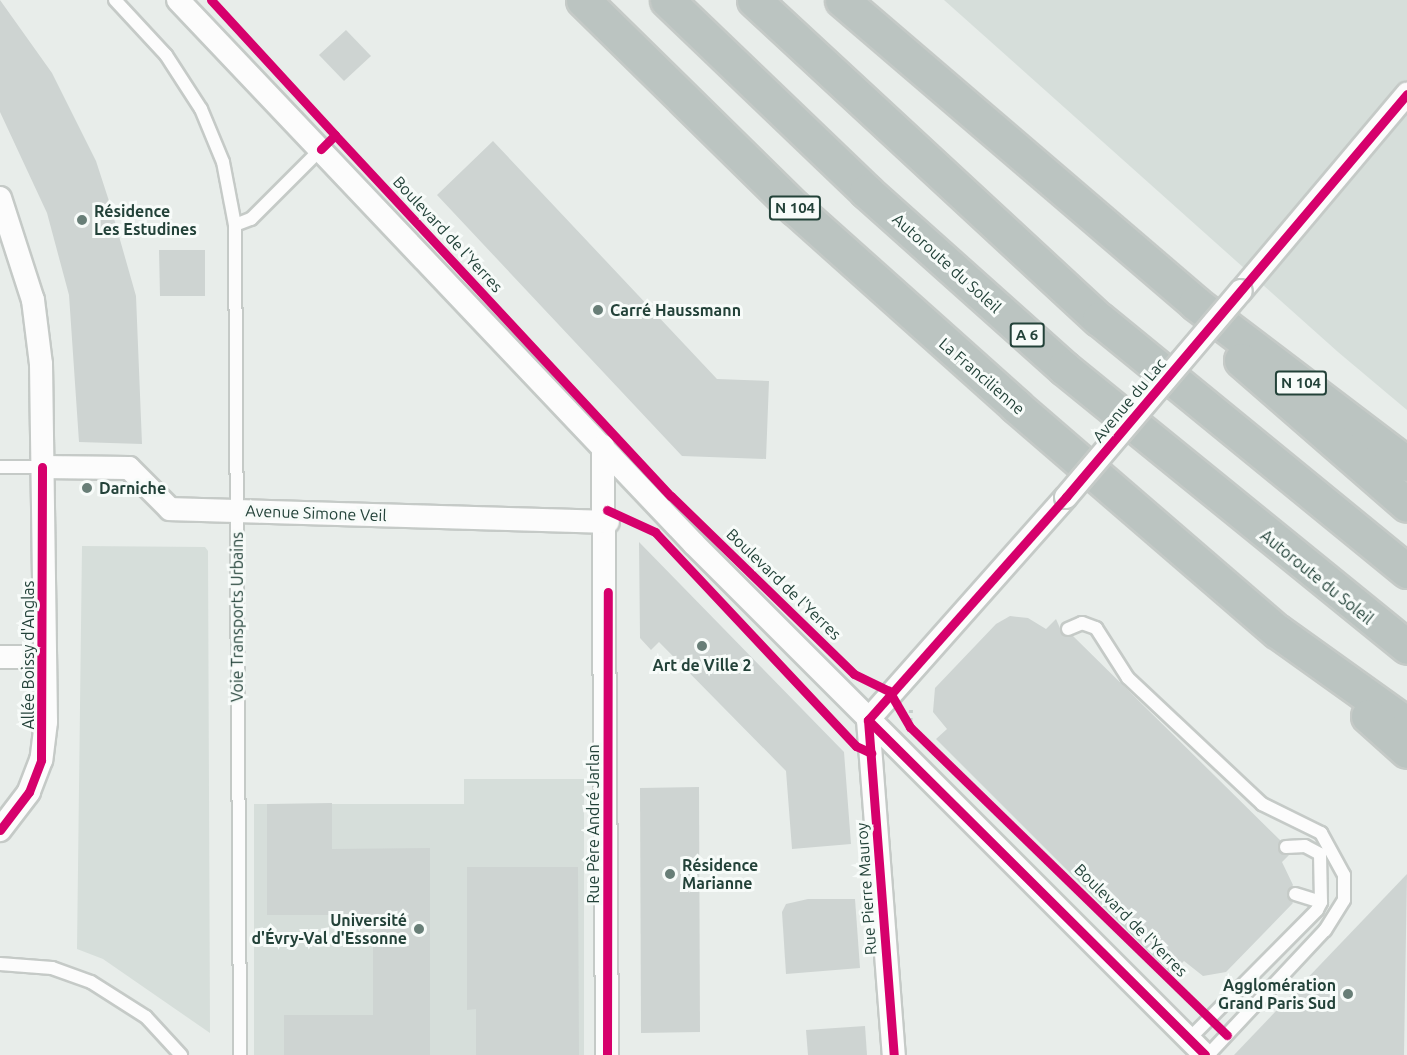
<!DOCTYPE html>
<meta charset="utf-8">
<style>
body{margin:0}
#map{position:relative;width:1407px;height:1055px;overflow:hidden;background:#e8edea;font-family:Ubuntu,sans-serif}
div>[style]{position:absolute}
.built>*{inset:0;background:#d6deda}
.building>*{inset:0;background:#ced4d2}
.path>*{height:4px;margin-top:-2px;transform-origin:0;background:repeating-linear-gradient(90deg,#c6cfcc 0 3px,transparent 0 7.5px)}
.roads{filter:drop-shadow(2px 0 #c5cac7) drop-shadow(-2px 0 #c5cac7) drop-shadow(0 2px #c5cac7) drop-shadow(0 -2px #c5cac7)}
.lane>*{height:12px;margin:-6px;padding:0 6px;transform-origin:6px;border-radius:6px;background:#fcfcfc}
.street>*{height:22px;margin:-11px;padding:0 11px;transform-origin:11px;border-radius:11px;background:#fcfcfc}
.highway>*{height:33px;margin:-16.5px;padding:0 16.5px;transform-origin:16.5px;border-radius:16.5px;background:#bbc4c1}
.bridges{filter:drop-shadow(2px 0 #c5cac7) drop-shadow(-2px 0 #c5cac7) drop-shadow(0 2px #c5cac7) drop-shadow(0 -2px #c5cac7)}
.street-bridge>*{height:22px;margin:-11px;padding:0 11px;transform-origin:11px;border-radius:11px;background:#fcfcfc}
.cycleway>*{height:9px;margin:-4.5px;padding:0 4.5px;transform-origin:4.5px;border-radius:4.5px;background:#d6006c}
.dots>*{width:16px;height:16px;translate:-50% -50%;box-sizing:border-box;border:3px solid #f7fbf9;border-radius:50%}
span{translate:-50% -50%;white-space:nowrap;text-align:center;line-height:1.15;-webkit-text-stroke:6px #f7fbf9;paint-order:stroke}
.shield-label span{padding:2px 4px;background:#f7fbf9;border:2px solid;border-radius:4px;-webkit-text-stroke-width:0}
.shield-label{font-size:15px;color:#234239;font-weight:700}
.poi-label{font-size:16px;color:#234239;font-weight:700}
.left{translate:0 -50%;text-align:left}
.right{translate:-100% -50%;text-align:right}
.street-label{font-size:16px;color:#234239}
</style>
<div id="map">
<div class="built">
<div style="clip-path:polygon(944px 0,1407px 0,1407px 410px,1338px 352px)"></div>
<div style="clip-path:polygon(82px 546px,205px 547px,208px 551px,210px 1033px,103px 959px,77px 949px)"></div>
<div style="clip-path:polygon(464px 779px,584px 779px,584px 1055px,254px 1055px,254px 804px,464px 804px)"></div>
</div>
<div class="building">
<div style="clip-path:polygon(0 0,52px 73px,96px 161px,109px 201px,136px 296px,142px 444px,79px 442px,69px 295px,47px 213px,0 112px)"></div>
<div style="clip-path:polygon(346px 30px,371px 56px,344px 81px,319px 55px)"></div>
<div style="clip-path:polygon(493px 141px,717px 379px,769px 381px,766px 459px,682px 456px,437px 195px)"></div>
<div style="clip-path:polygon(159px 250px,205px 250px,205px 296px,160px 296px)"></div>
<div style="clip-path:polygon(639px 542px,844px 752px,851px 844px,792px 849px,786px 771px,659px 642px,651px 650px,640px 638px)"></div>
<div style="clip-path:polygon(1010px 616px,1028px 618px,1046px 629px,1056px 619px,1063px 635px,1073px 636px,1281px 841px,1279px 851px,1289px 855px,1282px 862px,1293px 885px,1287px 895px,1293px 903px,1226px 972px,1203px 976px,1184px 961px,1171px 974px,936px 739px,947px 729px,933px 712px,935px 688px,996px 624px)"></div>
<div style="clip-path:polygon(699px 787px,700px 1032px,641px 1033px,640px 788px)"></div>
<div style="clip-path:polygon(332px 803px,332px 849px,430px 848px,430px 1055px,284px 1055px,284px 1015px,373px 1015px,373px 915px,267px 915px,267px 804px)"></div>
<div style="clip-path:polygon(467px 867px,578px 867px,579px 1055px,476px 1055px,476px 1009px,467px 1010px)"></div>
<div style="clip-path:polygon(1407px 874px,1404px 1055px,1234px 1055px)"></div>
<div style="clip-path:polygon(808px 899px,855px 899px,860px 968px,786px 974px,782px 912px,786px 904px)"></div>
<div style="clip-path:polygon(865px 1026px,867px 1055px,808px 1055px,806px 1030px)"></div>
</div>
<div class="path">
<div style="left:910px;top:728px;width:20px;rotate:-87deg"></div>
</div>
<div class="roads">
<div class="lane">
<div style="left:115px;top:0;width:75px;rotate:47.2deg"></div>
<div style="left:166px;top:55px;width:64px;rotate:57.1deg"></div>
<div style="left:201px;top:109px;width:57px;rotate:67.5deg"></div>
<div style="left:223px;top:162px;width:64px;rotate:79.2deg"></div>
<div style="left:235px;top:225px;width:830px;rotate:89.65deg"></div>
<div style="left:235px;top:225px;width:17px;rotate:-21deg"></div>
<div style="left:251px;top:219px;width:99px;rotate:-45deg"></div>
<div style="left:0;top:467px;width:42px"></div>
<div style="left:1068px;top:629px;width:15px;rotate:-23deg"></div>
<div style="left:1082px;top:623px;width:15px;rotate:20deg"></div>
<div style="left:1096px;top:628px;width:59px;rotate:57.4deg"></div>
<div style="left:1128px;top:678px;width:184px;rotate:43.2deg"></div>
<div style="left:1262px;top:804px;width:66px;rotate:26.2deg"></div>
<div style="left:1321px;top:833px;width:48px;rotate:61.3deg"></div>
<div style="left:1344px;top:875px;width:25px;rotate:90deg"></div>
<div style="left:1344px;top:900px;width:36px;rotate:122deg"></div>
<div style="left:1325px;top:930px;width:171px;rotate:133.1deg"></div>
<div style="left:1286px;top:847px;width:19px;rotate:-3deg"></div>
<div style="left:1305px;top:846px;width:17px;rotate:28deg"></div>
<div style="left:1320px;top:854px;width:48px;rotate:88.8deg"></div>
<div style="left:0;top:964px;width:52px;rotate:4.4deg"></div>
<div style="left:52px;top:968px;width:41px;rotate:19.7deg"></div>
<div style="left:91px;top:982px;width:65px;rotate:32.5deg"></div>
<div style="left:146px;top:1017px;width:52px;rotate:47.4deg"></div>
<div style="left:1190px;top:1038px;width:180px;rotate:-45.2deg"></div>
<div style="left:1317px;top:910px;width:9px;rotate:-63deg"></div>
<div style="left:1321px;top:902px;width:27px;rotate:-163deg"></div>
</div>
<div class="street">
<div style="left:178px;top:0;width:750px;rotate:46.51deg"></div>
<div style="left:694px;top:544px;width:723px;rotate:45deg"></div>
<div style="left:0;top:198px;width:107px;rotate:72.1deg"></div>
<div style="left:33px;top:300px;width:64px;rotate:82.9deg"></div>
<div style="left:41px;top:364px;width:358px;rotate:89.2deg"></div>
<div style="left:46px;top:722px;width:38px;rotate:97deg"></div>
<div style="left:41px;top:760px;width:34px;rotate:111deg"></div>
<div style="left:29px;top:792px;width:48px;rotate:127.3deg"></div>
<div style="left:1241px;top:291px;width:258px;rotate:-49.9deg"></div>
<div style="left:603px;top:446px;width:609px;rotate:89.62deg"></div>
<div style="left:42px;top:467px;width:87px;rotate:0.7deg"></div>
<div style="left:129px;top:468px;width:58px;rotate:45deg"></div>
<div style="left:170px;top:509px;width:438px;rotate:1.7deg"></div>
<div style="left:0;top:657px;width:44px"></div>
<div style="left:868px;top:720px;width:336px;rotate:85.6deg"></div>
<div style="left:868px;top:720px;width:298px;rotate:-48.4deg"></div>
</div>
<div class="highway">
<div style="left:583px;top:0;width:298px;rotate:44.5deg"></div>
<div style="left:796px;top:209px;width:295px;rotate:41.8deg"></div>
<div style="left:1016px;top:406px;width:345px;rotate:40.8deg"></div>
<div style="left:1277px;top:631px;width:160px;rotate:35.6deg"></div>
<div style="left:667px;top:0;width:276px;rotate:43.8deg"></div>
<div style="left:866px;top:191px;width:266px;rotate:41.8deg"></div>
<div style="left:1064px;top:368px;width:442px;rotate:39.1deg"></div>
<div style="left:754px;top:0;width:470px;rotate:42.8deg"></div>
<div style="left:1099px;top:319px;width:398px;rotate:39.3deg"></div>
<div style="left:842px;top:0;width:465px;rotate:40.6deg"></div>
<div style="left:1195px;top:303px;width:266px;rotate:37.2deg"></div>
<div style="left:1241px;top:360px;width:220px;rotate:41.1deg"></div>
<div style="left:1368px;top:716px;width:52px;rotate:41.9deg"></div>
</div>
</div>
<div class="bridges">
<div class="street-bridge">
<div style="left:1066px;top:497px;width:270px;rotate:-49.7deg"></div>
</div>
</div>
<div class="cycleway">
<div style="left:211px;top:0;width:183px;rotate:47.4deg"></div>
<div style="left:335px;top:135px;width:20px;rotate:135deg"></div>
<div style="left:335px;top:135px;width:493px;rotate:47.1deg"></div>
<div style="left:671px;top:496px;width:255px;rotate:44.2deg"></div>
<div style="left:854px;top:674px;width:39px;rotate:26deg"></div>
<div style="left:889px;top:691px;width:42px;rotate:59.7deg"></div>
<div style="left:910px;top:727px;width:442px;rotate:44.2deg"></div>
<div style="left:607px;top:510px;width:53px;rotate:24.6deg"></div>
<div style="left:655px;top:532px;width:294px;rotate:46.8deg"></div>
<div style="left:856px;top:746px;width:17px;rotate:25deg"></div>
<div style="left:868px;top:720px;width:298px;rotate:-48.4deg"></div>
<div style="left:1066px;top:497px;width:528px;rotate:-49.76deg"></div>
<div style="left:868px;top:720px;width:475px;rotate:44.8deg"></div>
<div style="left:868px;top:720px;width:336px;rotate:85.6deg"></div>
<div style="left:0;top:830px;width:48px;rotate:-52.7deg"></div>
<div style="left:29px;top:792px;width:34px;rotate:-69deg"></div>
<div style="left:41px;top:760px;width:293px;rotate:-89.8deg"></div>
<div style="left:607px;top:1055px;width:463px;rotate:-89.9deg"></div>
</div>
<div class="dots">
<div style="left:82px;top:220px;background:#687e77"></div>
<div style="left:598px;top:310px;background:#687e77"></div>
<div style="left:87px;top:488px;background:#687e77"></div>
<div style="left:702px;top:646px;background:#687e77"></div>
<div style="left:670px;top:874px;background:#687e77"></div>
<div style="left:419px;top:929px;background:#687e77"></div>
<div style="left:1348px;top:994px;background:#687e77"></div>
</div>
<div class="shield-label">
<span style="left:795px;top:208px">N 104</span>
<span style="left:1027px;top:335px">A 6</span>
<span style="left:1301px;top:383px">N 104</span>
</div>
<div class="poi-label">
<span class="left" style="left:94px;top:220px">Résidence<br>Les Estudines</span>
<span class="left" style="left:610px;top:310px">Carré Haussmann</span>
<span class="left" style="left:99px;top:488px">Darniche</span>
<span style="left:702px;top:665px">Art de Ville 2</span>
<span class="left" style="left:682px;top:874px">Résidence<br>Marianne</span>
<span class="right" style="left:407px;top:929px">Université<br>d'Évry-Val d'Essonne</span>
<span class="right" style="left:1336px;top:994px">Agglomération<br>Grand Paris Sud</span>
</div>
<div class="street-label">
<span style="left:448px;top:234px;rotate:47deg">Boulevard de l'Yerres</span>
<span style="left:947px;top:263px;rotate:42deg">Autoroute du Soleil</span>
<span style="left:982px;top:376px;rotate:41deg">La Francilienne</span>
<span style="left:1129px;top:400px;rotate:-50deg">Avenue du Lac</span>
<span style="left:316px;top:513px;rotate:2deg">Avenue Simone Veil</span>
<span style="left:1317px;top:577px;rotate:39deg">Autoroute du Soleil</span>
<span style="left:784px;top:584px;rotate:44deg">Boulevard de l'Yerres</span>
<span style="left:237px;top:617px;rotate:-90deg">Voie Transports Urbains</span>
<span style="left:28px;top:655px;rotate:-90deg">Allée Boissy d'Anglas</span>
<span style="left:593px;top:824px;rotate:-90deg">Rue Père André Jarlan</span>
<span style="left:866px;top:889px;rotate:-94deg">Rue Pierre Mauroy</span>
<span style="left:1131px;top:920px;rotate:45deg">Boulevard de l'Yerres</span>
</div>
</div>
